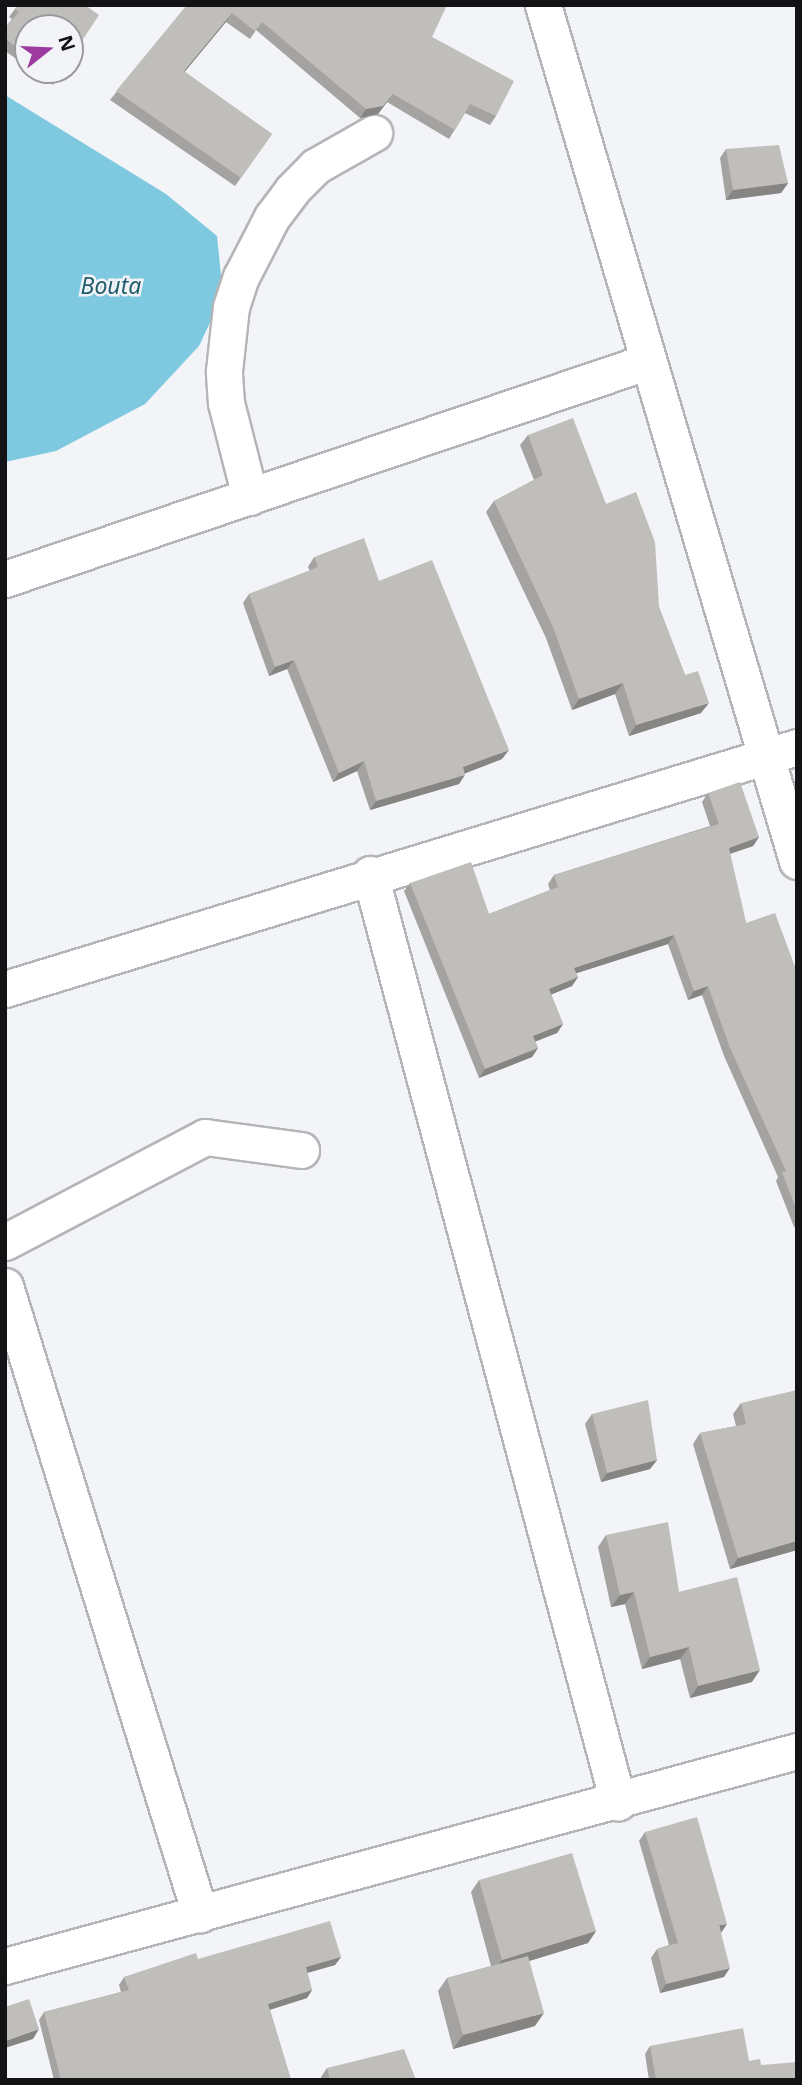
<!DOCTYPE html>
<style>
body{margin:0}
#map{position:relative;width:802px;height:2085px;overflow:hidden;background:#f3f4f7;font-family:"Noto Sans",sans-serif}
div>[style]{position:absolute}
.water>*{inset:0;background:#7fc9e0}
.roads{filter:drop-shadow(2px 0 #b4b5b8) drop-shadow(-2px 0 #b4b5b8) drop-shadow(0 2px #b4b5b8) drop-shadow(0 -2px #b4b5b8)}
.minor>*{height:35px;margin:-17.5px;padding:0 17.5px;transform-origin:17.5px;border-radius:17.5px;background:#fff}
.wall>*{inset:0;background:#a5a3a1}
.shaded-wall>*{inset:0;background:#868583}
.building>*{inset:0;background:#c0bebb}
span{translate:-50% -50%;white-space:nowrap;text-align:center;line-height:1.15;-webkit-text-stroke:5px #f3f4f7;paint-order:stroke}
.water-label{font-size:23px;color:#235e6f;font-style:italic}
.frame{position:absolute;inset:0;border:7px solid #131315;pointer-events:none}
.north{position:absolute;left:14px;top:14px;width:70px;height:70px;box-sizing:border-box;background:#f3f4f7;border:2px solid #999a9d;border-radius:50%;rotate:72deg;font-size:19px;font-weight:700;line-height:28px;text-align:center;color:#131315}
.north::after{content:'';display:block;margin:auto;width:24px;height:32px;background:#9c3aa0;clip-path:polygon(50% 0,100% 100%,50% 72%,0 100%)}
</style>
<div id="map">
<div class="water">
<div style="clip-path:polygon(5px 95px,166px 194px,217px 236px,223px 295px,199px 346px,145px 404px,56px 451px,5px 462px)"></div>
</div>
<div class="roads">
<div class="minor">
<div style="left:543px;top:5px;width:893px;rotate:73.47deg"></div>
<div style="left:250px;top:497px;width:97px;rotate:-104.3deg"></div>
<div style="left:226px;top:403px;width:32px;rotate:-94deg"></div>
<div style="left:224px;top:371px;width:64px;rotate:-83.8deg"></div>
<div style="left:231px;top:307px;width:32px;rotate:-72deg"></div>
<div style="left:241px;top:277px;width:68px;rotate:-62.7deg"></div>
<div style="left:272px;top:217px;width:34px;rotate:-53deg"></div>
<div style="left:292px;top:190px;width:34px;rotate:-45deg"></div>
<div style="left:316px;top:166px;width:67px;rotate:-29.6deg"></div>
<div style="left:5px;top:579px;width:677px;rotate:-18.7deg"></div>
<div style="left:370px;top:874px;width:961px;rotate:75.04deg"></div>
<div style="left:5px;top:989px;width:828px;rotate:-16.99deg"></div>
<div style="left:5px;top:1242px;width:226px;rotate:-27.7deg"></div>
<div style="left:205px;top:1137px;width:97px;rotate:7.7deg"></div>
<div style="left:5px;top:1286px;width:658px;rotate:72.75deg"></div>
<div style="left:5px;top:1966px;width:821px;rotate:-15.19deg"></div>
</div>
</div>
<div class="wall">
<div style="clip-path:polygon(18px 5px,28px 28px,28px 67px,5px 51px,5px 28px,12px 19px,9px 17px)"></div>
<div style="clip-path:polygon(187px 5px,432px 37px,496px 116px,490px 125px,465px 113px,449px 139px,387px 102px,378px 114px,360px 118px,256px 30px,250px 39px,226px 22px,184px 72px,272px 134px,235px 186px,110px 100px)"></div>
<div style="clip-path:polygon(32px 70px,63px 70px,53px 85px)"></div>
<div style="clip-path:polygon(726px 149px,788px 183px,781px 193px,726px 200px,720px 158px)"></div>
<div style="clip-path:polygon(528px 435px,606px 504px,659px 607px,685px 675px,701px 713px,629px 736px,615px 694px,572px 710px,546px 638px,486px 512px,494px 501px,534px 480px,520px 445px)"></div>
<div style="clip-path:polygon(314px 557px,379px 581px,502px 759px,465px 773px,459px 784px,370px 810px,357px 771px,333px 782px,287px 669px,269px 676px,243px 603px,249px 594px,310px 571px,308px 567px)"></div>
<div style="clip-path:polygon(708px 793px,759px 837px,753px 846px,730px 854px,746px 923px,797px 972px,797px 1226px,794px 1227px,776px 1181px,778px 1177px,724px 1056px,702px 995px,688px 1000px,668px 944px,576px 973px,578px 977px,572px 986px,551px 994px,563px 1024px,557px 1033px,535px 1041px,538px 1048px,532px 1057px,479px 1078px,404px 891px,410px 883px,489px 914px,550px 890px,548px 884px,554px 875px,710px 826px,702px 802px)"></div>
<div style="clip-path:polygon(741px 1403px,797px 1550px,730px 1569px,693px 1444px,700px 1433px,736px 1426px,733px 1414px)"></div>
<div style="clip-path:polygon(592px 1414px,657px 1460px,650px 1469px,601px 1482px,585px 1424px)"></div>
<div style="clip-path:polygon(606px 1535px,679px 1592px,752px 1682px,690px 1698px,680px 1659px,642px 1669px,625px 1604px,611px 1607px,598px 1547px)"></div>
<div style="clip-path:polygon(645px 1832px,721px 1932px,724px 1977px,660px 1993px,651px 1958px,657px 1949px,669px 1945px,639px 1841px)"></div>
<div style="clip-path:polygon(479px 1880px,596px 1931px,588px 1943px,529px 1961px,535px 2026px,453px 2049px,438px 1991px,447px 1978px,491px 1966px,471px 1892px)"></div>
<div style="clip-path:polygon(341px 1957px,335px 1965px,307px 1973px,312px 1990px,307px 1998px,270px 2010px,291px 2080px,54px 2080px,39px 2020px,44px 2012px,121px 1992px,119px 1985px,124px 1977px,198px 1959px)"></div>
<div style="clip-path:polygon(650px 2046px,749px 2061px,797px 2080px,649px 2080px,645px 2054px)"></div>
<div style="clip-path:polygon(327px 2068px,416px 2080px,322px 2080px,321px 2077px)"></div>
</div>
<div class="shaded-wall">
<div style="clip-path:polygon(232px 13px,226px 22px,178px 80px,184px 71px)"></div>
<div style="clip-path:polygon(393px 94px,378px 114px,360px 118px,366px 109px)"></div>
<div style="clip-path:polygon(788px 183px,781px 193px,726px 200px,733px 190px)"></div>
<div style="clip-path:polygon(294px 660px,287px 669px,269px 676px,275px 667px)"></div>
<div style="clip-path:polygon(623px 683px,615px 694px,572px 710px,579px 699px)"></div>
<div style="clip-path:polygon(709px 703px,701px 713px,629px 736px,636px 725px)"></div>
<div style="clip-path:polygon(509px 750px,502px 759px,456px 777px,463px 767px)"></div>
<div style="clip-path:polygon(364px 761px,357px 771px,333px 782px,339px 773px)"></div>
<div style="clip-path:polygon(465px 775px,459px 784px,370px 810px,376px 801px)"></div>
<div style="clip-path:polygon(759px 837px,753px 846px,723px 856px,729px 848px)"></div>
<div style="clip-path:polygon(674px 935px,668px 944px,568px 976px,574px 968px)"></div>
<div style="clip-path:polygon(578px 977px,572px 986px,543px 998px,549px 989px)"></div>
<div style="clip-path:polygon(708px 986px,702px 995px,688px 1000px,694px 991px)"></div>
<div style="clip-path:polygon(563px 1024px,557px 1033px,527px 1045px,533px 1036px)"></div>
<div style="clip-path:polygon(538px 1048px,532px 1057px,479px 1078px,485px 1069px)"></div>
<div style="clip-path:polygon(657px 1460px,650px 1469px,601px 1482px,607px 1473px)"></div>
<div style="clip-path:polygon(797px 1541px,797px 1550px,730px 1569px,738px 1558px)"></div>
<div style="clip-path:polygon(634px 1592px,625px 1604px,611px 1607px,620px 1595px)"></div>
<div style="clip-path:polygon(689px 1647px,680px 1659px,642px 1669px,650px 1657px)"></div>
<div style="clip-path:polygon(760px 1670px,752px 1682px,690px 1698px,698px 1686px)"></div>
<div style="clip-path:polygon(727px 1924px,721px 1933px,719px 1925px)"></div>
<div style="clip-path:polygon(596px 1931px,588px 1943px,493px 1972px,502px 1960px)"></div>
<div style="clip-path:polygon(341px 1957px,335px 1965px,300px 1975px,306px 1967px)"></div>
<div style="clip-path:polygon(730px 1968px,724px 1977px,660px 1993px,666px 1984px)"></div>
<div style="clip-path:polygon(312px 1990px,307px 1998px,262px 2012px,268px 2004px)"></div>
<div style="clip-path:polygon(544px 2013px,535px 2026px,453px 2049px,463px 2035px)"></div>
<div style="clip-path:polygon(39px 2029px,33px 2039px,5px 2048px,5px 2041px)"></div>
</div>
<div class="building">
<div style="clip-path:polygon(18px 5px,85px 5px,99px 15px,70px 59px,70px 28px,28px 28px,28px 55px,5px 39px,5px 28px,19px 12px,15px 9px)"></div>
<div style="clip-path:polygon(187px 5px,447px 5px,432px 37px,514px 81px,496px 116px,470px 104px,455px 130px,393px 94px,383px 106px,366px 109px,262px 22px,255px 31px,232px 13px,184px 71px,272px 134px,241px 178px,116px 91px)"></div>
<div style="clip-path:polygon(49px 70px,63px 70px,59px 77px)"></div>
<div style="clip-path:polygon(779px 145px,788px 183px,733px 190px,726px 149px)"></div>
<div style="clip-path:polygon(573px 418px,606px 504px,636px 492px,655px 542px,659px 607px,685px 675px,698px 671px,709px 703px,636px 725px,623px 683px,579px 699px,553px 627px,494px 501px,543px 475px,528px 435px)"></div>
<div style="clip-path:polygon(364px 538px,379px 581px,432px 560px,509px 750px,463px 767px,465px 775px,376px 801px,364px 761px,339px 773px,294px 660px,275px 667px,249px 594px,318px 567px,314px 557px)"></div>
<div style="clip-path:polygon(740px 782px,759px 837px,729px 848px,746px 923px,775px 913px,797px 972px,797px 1211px,782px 1172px,786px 1171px,730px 1048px,708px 986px,694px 991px,674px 935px,574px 968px,578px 977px,549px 989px,563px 1024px,533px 1036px,538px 1048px,485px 1069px,410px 883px,471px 862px,489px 914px,558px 887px,554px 875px,719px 824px,708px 793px)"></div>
<div style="clip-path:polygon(797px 1390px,797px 1541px,738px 1558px,700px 1433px,746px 1424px,741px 1403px)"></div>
<div style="clip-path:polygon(648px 1400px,657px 1460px,607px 1473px,592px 1414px)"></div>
<div style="clip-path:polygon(668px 1522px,679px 1592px,737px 1577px,760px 1670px,698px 1686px,689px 1647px,650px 1657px,634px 1592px,620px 1595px,606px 1535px)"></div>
<div style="clip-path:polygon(697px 1817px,727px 1924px,719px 1925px,730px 1968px,666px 1984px,657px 1949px,678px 1943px,645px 1832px)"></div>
<div style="clip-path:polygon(572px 1853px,596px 1931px,502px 1960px,479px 1880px)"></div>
<div style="clip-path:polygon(330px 1921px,341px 1957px,306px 1967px,312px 1990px,268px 2004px,291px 2080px,61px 2080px,44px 2012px,129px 1990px,124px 1977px,196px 1953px,198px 1959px)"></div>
<div style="clip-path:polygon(528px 1956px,544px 2013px,463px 2035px,447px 1978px)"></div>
<div style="clip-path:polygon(29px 1999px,39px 2029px,5px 2041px,5px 2007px)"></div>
<div style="clip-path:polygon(743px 2028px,749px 2061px,760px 2059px,761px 2065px,797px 2062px,797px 2080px,656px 2080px,650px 2046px)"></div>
<div style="clip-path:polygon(404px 2049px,416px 2080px,330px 2080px,327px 2068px)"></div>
</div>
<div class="water-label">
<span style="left:111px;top:285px">Bouta</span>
</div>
<div class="frame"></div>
<div class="north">N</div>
</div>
